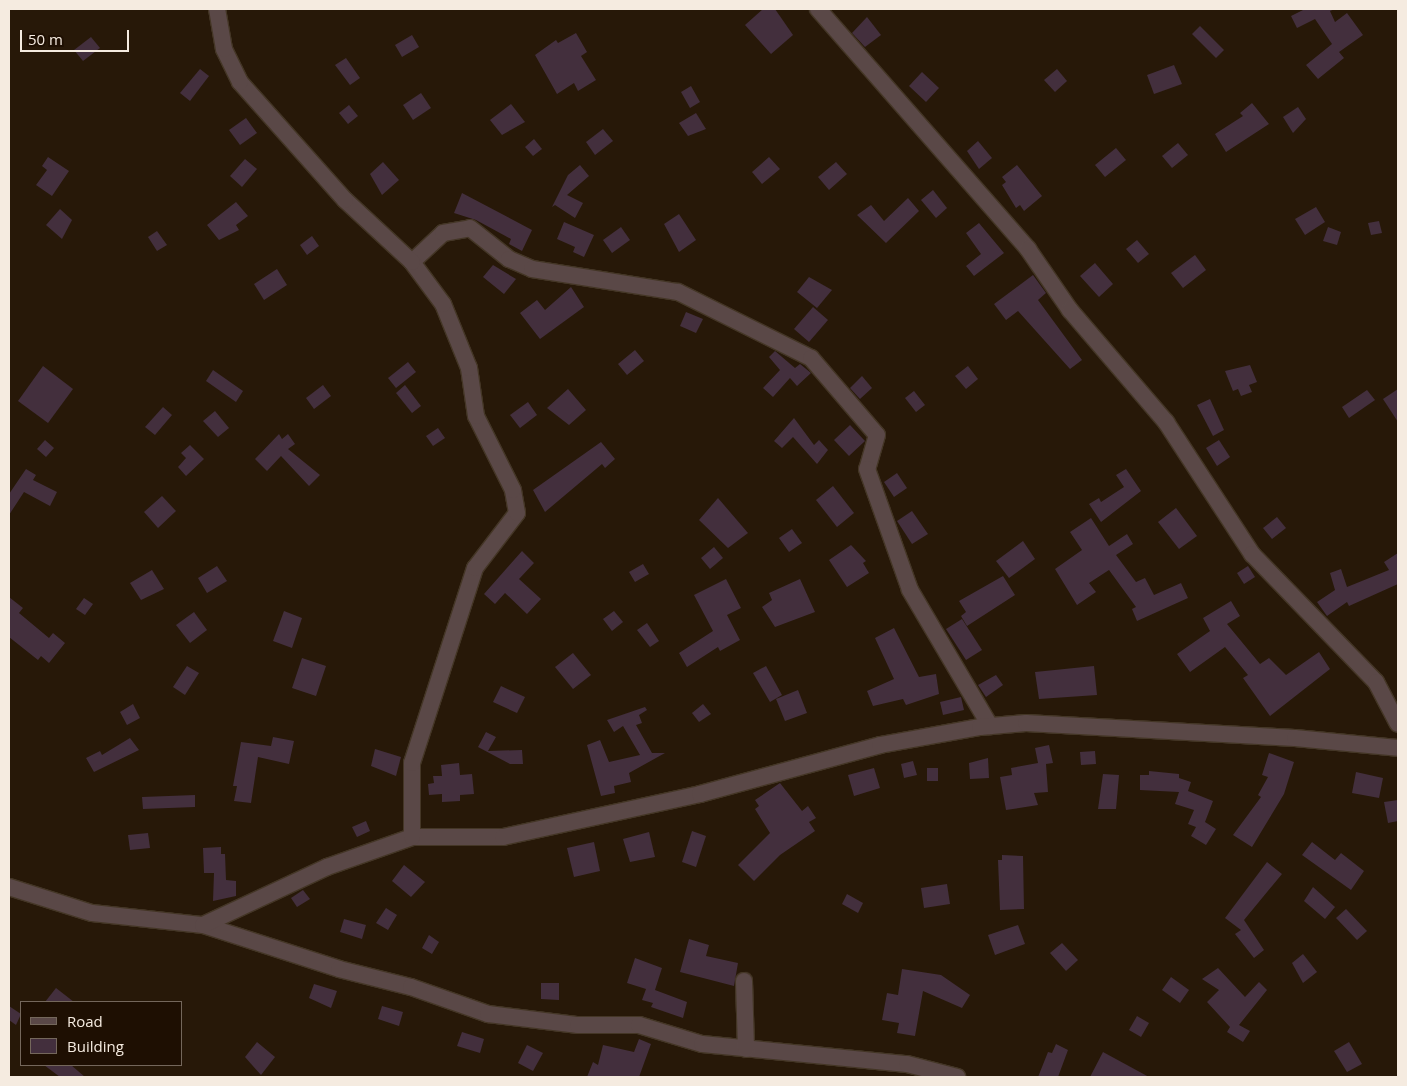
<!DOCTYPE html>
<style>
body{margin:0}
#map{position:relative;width:1407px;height:1086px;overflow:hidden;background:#271808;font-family:"Open Sans",sans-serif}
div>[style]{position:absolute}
.building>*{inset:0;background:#432f3d}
.roads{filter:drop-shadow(1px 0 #443626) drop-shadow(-1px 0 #443626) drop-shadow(0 1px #443626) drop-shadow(0 -1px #443626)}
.minor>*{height:16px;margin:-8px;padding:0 8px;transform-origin:8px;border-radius:8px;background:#5a4847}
span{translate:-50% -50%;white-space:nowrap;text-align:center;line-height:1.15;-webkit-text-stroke:4px #1e0f02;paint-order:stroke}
.frame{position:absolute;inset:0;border:10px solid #f5ebe0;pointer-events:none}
.legend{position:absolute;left:20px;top:1001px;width:162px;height:65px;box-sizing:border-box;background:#1e0f02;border:1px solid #74675b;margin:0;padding:6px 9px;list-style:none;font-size:15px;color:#f5ebe0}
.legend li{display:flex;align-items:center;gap:10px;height:25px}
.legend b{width:25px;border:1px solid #74675b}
.scale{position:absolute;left:20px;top:30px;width:109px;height:22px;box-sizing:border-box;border:2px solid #f5ebe0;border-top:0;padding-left:6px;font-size:15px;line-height:18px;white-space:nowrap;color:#f5ebe0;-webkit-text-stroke:4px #1e0f02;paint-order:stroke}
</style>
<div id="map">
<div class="building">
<div style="clip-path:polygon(763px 9px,775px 9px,793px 35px,771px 54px,745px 25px)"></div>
<div style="clip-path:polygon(1305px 9px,1335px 9px,1330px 11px,1335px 22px,1347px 13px,1363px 35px,1339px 52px,1344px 58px,1318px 79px,1306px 65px,1332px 44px,1315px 19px,1297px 28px,1291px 16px)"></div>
<div style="clip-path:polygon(867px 17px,881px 35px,865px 47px,852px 33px)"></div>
<div style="clip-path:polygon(1200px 26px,1224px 50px,1216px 58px,1192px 34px)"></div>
<div style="clip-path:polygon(576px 33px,587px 52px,581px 56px,596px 80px,578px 91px,574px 83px,557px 94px,535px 55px,556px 40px,558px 43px)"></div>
<div style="clip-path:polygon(412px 35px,419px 47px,402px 57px,395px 45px)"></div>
<div style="clip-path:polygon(91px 37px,100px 48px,83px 61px,74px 50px)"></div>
<div style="clip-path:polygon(346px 58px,360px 78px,350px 85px,335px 65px)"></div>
<div style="clip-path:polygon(1174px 65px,1182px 84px,1154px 94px,1147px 75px)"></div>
<div style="clip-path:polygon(200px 69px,209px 76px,190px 101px,180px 93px)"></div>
<div style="clip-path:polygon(1057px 69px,1067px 81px,1055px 92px,1044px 80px)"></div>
<div style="clip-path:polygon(922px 72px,939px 88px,926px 102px,909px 86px)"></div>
<div style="clip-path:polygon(691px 86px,700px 102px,690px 108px,681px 92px)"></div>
<div style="clip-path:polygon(421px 93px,431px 108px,413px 120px,403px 105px)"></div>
<div style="clip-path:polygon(1252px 103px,1269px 124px,1226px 152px,1215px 134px,1243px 116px,1240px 113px)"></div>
<div style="clip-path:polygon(511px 104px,525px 122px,502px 135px,490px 120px)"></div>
<div style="clip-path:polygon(349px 105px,358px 116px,348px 124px,339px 113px)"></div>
<div style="clip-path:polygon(1298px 107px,1306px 119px,1293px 133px,1283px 117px)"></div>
<div style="clip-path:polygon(696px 113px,706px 129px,688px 136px,679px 123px)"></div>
<div style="clip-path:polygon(246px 118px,257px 133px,240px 145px,229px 130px)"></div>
<div style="clip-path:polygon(603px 129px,613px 141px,595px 155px,586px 142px)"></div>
<div style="clip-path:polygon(534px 139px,542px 149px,533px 156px,525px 147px)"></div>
<div style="clip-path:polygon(978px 141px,992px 158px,979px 169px,967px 151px)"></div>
<div style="clip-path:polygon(1178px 143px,1188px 155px,1172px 168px,1162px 156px)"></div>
<div style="clip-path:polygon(1116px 148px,1126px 160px,1105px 177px,1095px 165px)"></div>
<div style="clip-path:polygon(48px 157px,69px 171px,52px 196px,36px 185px,47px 170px,42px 166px)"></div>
<div style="clip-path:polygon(769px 157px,780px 169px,762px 184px,752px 172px)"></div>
<div style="clip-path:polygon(245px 159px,257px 169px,242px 187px,230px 176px)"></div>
<div style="clip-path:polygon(383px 162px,399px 180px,382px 195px,370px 174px)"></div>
<div style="clip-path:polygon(836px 162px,847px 174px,829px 190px,818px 177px)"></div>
<div style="clip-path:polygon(580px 165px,589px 176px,567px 195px,583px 203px,575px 218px,555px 205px,552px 207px,568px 175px)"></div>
<div style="clip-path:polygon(1017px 165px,1042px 196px,1024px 211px,1020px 205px,1016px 208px,1002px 185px,1006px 182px,1002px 177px)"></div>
<div style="clip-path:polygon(933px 190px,947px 208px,936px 218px,921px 200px)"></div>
<div style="clip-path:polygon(462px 193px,532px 230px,522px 251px,509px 244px,511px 239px,476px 220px,454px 213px)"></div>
<div style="clip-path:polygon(908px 198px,919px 211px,886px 243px,857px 215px,871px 205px,884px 221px)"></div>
<div style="clip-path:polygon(236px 202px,248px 216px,236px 225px,239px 230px,219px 240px,207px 225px)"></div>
<div style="clip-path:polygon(1316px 207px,1325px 222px,1305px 235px,1295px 219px)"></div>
<div style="clip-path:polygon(60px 209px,72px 220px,62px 239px,46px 225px)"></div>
<div style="clip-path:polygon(679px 214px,696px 240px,679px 252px,664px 224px)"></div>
<div style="clip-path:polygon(1379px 221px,1382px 233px,1371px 235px,1368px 223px)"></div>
<div style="clip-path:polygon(564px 222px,594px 235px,584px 257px,573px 252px,575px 247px,557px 239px)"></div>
<div style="clip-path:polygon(979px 223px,1004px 253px,974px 276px,966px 266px,981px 254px,966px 233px)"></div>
<div style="clip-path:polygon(621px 227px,630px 240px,612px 253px,603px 240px)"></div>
<div style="clip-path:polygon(1328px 227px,1341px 232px,1337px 245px,1323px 241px)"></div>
<div style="clip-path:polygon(157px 231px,167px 245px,157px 251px,148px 237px)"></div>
<div style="clip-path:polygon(312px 236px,319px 246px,307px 255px,300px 245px)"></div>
<div style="clip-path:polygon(1137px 240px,1149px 254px,1138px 263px,1126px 249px)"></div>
<div style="clip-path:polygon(1195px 255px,1206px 270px,1183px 288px,1171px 273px)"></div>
<div style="clip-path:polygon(1095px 263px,1113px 284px,1099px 297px,1080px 276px)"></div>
<div style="clip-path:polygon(493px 265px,516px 279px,504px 294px,483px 277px)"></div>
<div style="clip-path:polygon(277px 269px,287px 285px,264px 300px,254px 284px)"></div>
<div style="clip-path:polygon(1033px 275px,1046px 293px,1038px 300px,1082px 360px,1070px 369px,1018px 311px,1006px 320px,994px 304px)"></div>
<div style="clip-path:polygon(809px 277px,832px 290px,817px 308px,797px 292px)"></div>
<div style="clip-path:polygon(571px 287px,584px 307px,540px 339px,520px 313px,537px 300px,545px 310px)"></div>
<div style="clip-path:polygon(813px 307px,828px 320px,809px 342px,794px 329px)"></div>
<div style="clip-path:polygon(686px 312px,703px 319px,696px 333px,680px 326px)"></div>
<div style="clip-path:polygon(635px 350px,644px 361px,627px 375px,618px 364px)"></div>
<div style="clip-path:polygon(775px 351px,795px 368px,800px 364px,811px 373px,797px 386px,790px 378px,773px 397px,763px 388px,780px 370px,769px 357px)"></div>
<div style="clip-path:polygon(408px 362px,416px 372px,396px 388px,388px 378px)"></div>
<div style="clip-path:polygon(1250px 365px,1257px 382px,1249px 385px,1252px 392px,1241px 396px,1238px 389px,1233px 391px,1225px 371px)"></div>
<div style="clip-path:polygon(43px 366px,73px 389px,48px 423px,18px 401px)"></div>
<div style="clip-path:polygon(968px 366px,978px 379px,966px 389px,955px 376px)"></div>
<div style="clip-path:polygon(213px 370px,243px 391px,236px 402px,206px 381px)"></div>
<div style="clip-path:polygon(862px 376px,872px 388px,860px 399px,850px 388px)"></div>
<div style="clip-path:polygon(323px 385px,331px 396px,314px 409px,306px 398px)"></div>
<div style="clip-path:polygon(405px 385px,421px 406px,412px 413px,396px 393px)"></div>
<div style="clip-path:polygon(568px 389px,586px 410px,569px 425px,547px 408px)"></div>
<div style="clip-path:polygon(1398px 389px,1398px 422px,1383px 399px)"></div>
<div style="clip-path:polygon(1367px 390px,1375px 400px,1349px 418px,1342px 407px)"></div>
<div style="clip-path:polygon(914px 391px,925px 405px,916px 412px,905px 398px)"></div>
<div style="clip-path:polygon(1210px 399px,1224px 430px,1213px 436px,1197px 405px)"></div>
<div style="clip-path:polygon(528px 402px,537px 415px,520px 428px,510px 415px)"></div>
<div style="clip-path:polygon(163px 407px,172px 415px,155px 435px,145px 427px)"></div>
<div style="clip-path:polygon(215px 411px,229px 428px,218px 437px,203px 421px)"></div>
<div style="clip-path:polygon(794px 418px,814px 445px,819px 440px,828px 450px,817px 464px,793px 437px,782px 448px,774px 441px)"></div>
<div style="clip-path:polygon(850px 425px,865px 441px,849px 456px,834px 440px)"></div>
<div style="clip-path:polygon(438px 428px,445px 438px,433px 446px,426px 436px)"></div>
<div style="clip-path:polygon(279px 434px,282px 439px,288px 434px,295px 444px,288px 449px,320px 475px,309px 486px,281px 456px,267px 471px,255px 459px)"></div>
<div style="clip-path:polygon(45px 440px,54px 448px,46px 457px,37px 449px)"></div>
<div style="clip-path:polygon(1219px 440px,1230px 457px,1217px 466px,1206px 448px)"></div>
<div style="clip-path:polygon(601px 442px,615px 459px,605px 468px,602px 464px,545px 512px,533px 490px)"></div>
<div style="clip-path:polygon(190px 445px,204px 459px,186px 476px,178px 467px,186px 458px,181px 453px)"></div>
<div style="clip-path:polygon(26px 469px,36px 475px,33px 480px,57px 492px,50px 506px,24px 492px,9px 515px,9px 494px)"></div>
<div style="clip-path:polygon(1126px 469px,1141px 491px,1101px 522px,1089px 504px,1099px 498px,1101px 502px,1124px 487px,1116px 475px)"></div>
<div style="clip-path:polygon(897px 473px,907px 488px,894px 497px,884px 482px)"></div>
<div style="clip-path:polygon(833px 486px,854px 513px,837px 527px,816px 500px)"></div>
<div style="clip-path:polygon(162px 496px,176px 511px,158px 528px,144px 512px)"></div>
<div style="clip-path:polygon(718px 498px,748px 533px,728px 548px,699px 520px)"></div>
<div style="clip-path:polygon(1176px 508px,1197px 536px,1179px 549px,1158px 522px)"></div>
<div style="clip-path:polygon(912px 511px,928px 534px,912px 544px,897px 521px)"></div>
<div style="clip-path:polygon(1277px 517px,1286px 528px,1272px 539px,1263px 528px)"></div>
<div style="clip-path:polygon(1091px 518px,1109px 546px,1127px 534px,1133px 544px,1116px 555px,1136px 582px,1145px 578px,1154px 595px,1181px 583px,1188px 598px,1137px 621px,1132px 609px,1136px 607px,1109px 570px,1089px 583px,1096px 592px,1077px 605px,1055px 569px,1082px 550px,1070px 532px)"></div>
<div style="clip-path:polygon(792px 529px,802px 543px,789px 552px,779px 538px)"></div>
<div style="clip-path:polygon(1023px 541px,1035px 559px,1009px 578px,996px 561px)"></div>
<div style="clip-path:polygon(851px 545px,866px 561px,863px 563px,869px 573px,847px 587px,829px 560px)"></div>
<div style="clip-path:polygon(714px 547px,723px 558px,710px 569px,701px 558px)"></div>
<div style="clip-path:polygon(522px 551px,534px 563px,519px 579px,541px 599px,527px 614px,505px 593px,495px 604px,484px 594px)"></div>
<div style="clip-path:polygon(1398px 553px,1398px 584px,1349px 606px,1347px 602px,1327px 616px,1317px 602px,1335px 590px,1330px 573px,1341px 569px,1347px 587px,1389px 570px,1384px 562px)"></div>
<div style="clip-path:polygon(643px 564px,649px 574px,635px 582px,629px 572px)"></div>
<div style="clip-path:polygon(217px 566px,227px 581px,207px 593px,198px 578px)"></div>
<div style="clip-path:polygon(1248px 566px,1255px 577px,1244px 584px,1237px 573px)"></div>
<div style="clip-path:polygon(152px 570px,164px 589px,141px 600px,130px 583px)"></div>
<div style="clip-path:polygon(1003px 576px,1015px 595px,967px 626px,961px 616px,966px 612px,959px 601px)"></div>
<div style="clip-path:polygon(726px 579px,741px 608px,727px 615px,740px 640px,720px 651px,718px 647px,687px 667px,679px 653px,713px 631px,694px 595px)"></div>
<div style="clip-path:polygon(800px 579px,815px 612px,775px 627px,762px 607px,772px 600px,769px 593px)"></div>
<div style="clip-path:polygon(9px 597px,23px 608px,19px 613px,49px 638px,53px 633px,65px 643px,49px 663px,41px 656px,38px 660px,9px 637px)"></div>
<div style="clip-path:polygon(84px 598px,93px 604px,85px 615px,76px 609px)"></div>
<div style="clip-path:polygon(1231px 601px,1240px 616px,1227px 624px,1260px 664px,1269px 658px,1286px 675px,1319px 652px,1330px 669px,1270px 716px,1243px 678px,1248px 675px,1225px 647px,1190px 672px,1177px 654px,1210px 631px,1203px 618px)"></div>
<div style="clip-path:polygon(284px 611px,302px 618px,292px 648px,273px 641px)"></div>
<div style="clip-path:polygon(614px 611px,623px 622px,612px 631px,603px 619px)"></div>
<div style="clip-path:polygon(194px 612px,207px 630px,190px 643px,176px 625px)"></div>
<div style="clip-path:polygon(962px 619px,982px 650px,966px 660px,946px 629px)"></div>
<div style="clip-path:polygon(647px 623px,659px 641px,650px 647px,637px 630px)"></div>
<div style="clip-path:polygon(894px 628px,919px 677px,936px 674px,939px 694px,906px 705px,903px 699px,873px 706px,867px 691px,894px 679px,875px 638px)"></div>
<div style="clip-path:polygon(573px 653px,591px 675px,573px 689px,555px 667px)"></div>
<div style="clip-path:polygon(302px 658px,326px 666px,316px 696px,292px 688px)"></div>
<div style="clip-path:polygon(187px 666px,199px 673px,185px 695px,173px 687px)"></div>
<div style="clip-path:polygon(766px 666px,782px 695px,770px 702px,753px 673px)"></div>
<div style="clip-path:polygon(1094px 666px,1097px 695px,1039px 699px,1035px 672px)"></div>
<div style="clip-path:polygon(996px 675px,1003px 685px,986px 697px,978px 685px)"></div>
<div style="clip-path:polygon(501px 686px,525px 697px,517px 713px,493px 702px)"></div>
<div style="clip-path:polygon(798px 690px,807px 713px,785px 721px,776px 699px)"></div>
<div style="clip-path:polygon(961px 697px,964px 710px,943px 715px,940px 702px)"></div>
<div style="clip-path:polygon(133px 704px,140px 718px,127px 725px,120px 712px)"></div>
<div style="clip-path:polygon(703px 704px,711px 714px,699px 722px,692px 713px)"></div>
<div style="clip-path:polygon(645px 707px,647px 710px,639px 715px,642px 723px,636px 725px,652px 753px,665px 753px,629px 773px,631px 782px,614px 786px,615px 793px,601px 796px,587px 745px,600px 740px,609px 762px,640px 755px,623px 726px,614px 732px,607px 720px)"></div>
<div style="clip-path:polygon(486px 732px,496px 737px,488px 751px,522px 750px,523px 764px,510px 764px,478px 747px)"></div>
<div style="clip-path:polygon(273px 737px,294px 741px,289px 764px,258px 757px,251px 803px,234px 801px,237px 786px,233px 786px,241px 742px,271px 746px)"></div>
<div style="clip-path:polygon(130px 738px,139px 750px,94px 772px,86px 758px,100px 751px,102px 755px)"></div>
<div style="clip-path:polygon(1049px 745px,1053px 763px,1046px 764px,1048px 792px,1034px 793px,1038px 805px,1006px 810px,1000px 777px,1012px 775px,1011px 768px,1038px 763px,1035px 748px)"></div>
<div style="clip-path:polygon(375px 749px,401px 757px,396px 776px,371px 766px)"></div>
<div style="clip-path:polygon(1095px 751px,1096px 764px,1081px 765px,1080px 752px)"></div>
<div style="clip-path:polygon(1269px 753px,1294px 762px,1284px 794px,1252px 847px,1233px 835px,1261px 797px,1258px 795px,1268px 777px,1262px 775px)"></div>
<div style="clip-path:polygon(988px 758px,989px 778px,970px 779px,969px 763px)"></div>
<div style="clip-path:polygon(913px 761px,917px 775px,904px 778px,901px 764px)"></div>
<div style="clip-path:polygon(459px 763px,460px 775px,472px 774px,474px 794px,460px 795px,460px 801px,442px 802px,442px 794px,429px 795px,428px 784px,434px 783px,433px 776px,442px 776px,441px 765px)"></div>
<div style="clip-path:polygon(874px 768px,880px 788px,854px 796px,848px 775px)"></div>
<div style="clip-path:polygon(927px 768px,938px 768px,938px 781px,927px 781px)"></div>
<div style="clip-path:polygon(1149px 771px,1179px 774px,1179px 778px,1191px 782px,1188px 791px,1213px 801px,1205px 822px,1216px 829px,1206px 845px,1191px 836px,1196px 827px,1188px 824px,1194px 810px,1175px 804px,1179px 792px,1140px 790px,1140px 775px,1149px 775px)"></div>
<div style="clip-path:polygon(1356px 772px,1383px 778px,1379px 798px,1352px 793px)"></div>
<div style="clip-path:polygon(1103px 774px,1119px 775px,1116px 809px,1098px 809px)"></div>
<div style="clip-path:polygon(780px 783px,802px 811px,808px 806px,816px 818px,809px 822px,815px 831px,780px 855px,754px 881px,738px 865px,770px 833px,755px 809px,759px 806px,755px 800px)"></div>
<div style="clip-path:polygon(195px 795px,195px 807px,143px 809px,142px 797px)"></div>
<div style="clip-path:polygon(1398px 800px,1398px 821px,1388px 823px,1384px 802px)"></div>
<div style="clip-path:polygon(366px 821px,370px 831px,357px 837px,352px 827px)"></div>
<div style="clip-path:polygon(692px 831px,706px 836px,696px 867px,682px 862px)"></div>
<div style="clip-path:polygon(649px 832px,655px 857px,630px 862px,623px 839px)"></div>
<div style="clip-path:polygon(148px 833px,150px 848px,130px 850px,128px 835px)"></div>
<div style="clip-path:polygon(594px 842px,600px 871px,574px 877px,567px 848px)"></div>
<div style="clip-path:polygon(1312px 842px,1335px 860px,1341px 853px,1364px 871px,1351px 890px,1302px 855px)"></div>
<div style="clip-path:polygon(221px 847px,221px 854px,225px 854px,226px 880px,236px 881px,236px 896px,213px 901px,214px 873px,204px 873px,203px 848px)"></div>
<div style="clip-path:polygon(1002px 855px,1023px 856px,1024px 909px,1000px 910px,998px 860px,1002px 860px)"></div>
<div style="clip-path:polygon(1267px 862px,1282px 874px,1244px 920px,1264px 950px,1254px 958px,1235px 934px,1241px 930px,1225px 918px)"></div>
<div style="clip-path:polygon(404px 865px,425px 882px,411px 897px,392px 881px)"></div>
<div style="clip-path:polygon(947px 884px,950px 904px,924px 908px,921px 888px)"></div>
<div style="clip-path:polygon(1313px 887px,1335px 907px,1325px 919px,1304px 901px)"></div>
<div style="clip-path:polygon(303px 890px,310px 899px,297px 907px,291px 898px)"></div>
<div style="clip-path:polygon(847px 894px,863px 903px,858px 913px,842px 904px)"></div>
<div style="clip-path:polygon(386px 908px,397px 915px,388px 930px,376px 923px)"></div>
<div style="clip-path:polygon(1346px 909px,1367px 931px,1357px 940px,1336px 918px)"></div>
<div style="clip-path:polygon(344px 919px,366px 925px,362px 939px,340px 932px)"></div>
<div style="clip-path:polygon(1018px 925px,1025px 944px,995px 955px,988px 935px)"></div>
<div style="clip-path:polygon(429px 935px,439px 942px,432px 954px,422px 948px)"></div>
<div style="clip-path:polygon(689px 939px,709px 945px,706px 956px,738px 963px,734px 986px,680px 972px)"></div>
<div style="clip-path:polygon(1062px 943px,1078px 960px,1066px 971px,1050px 953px)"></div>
<div style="clip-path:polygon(1303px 954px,1317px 972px,1303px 983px,1292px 963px)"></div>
<div style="clip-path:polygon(635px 958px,662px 968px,655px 990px,687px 1002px,683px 1018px,651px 1007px,653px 1003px,642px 1000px,646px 989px,627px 983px)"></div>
<div style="clip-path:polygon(1218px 968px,1245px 997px,1259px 982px,1267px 990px,1239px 1025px,1250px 1031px,1243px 1042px,1227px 1032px,1230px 1027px,1207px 1002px,1219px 990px,1202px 979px)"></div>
<div style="clip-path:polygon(902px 969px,941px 975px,970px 995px,962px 1008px,923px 991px,915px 1036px,897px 1033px,899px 1023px,882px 1020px,887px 993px,898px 995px)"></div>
<div style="clip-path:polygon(1171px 977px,1189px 990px,1180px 1003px,1162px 990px)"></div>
<div style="clip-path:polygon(541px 983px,559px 983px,559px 1000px,541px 999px)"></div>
<div style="clip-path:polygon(314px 984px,337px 991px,331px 1008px,309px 998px)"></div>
<div style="clip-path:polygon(56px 988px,74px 1002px,45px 1002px)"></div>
<div style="clip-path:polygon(9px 1006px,21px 1014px,16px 1025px,9px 1020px)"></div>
<div style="clip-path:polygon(382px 1006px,403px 1012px,399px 1026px,378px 1019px)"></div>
<div style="clip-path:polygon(1137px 1016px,1149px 1023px,1141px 1037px,1129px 1030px)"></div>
<div style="clip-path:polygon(462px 1032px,484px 1039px,480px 1053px,457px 1046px)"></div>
<div style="clip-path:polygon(639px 1039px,651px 1044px,639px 1077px,587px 1077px,593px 1062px,598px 1065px,603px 1045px,634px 1052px)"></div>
<div style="clip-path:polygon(257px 1042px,275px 1057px,261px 1075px,245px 1057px)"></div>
<div style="clip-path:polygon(1349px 1042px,1362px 1064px,1347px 1072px,1334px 1051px)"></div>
<div style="clip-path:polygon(1056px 1044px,1068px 1050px,1058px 1077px,1038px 1077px,1048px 1052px,1052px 1053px)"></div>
<div style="clip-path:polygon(527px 1045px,543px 1053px,533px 1071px,518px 1063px)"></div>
<div style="clip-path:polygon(1103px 1052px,1149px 1077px,1090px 1077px)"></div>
<div style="clip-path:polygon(44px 1065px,71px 1065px,85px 1077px,60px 1077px)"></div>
</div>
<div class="roads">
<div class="minor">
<div style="left:818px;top:9px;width:319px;rotate:48.8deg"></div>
<div style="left:1028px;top:249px;width:74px;rotate:55.5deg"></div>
<div style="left:1070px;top:310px;width:148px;rotate:49.4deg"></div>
<div style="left:1166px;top:422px;width:158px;rotate:56.9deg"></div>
<div style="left:1252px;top:554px;width:178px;rotate:45.9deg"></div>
<div style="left:1376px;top:682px;width:47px;rotate:62.4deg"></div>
<div style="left:412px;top:262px;width:42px;rotate:-43.1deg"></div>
<div style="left:443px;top:233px;width:27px;rotate:-10deg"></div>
<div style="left:470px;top:228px;width:50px;rotate:38.5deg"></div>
<div style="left:509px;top:259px;width:25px;rotate:23deg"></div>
<div style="left:532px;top:269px;width:148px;rotate:9deg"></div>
<div style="left:678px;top:292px;width:148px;rotate:26.4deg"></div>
<div style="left:811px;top:358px;width:101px;rotate:49.4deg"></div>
<div style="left:877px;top:435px;width:35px;rotate:106deg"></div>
<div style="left:867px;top:469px;width:128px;rotate:70.4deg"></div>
<div style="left:910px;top:590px;width:158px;rotate:59.5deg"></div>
<div style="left:412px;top:837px;width:91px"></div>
<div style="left:503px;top:837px;width:202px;rotate:-12.3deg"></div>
<div style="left:700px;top:794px;width:187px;rotate:-15.2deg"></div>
<div style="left:880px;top:745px;width:102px;rotate:-10.2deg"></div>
<div style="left:980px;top:727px;width:46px;rotate:-5deg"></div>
<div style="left:1026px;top:723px;width:269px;rotate:3.2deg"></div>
<div style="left:1295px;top:738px;width:103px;rotate:5.5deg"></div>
<div style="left:9px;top:887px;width:87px;rotate:17.4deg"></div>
<div style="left:92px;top:913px;width:112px;rotate:6.2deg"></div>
<div style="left:203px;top:925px;width:143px;rotate:17.9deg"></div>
<div style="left:339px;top:969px;width:74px;rotate:14deg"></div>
<div style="left:411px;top:987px;width:82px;rotate:19.3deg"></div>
<div style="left:488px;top:1014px;width:91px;rotate:7deg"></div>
<div style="left:578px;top:1025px;width:61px"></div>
<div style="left:639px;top:1025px;width:66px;rotate:16.8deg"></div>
<div style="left:702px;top:1044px;width:206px;rotate:5.6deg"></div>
<div style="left:907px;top:1064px;width:52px;rotate:14.6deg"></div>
<div style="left:203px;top:925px;width:137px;rotate:-25.1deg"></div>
<div style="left:327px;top:867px;width:90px;rotate:-19.4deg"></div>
<div style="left:412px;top:837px;width:74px;rotate:-90deg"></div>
<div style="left:412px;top:763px;width:205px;rotate:-72.1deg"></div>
<div style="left:475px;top:568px;width:69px;rotate:-52.6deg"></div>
<div style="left:517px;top:513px;width:23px;rotate:-100deg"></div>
<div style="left:513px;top:490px;width:83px;rotate:-116.6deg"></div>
<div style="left:476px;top:416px;width:49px;rotate:-98.3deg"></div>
<div style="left:469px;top:368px;width:69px;rotate:-112.1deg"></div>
<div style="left:443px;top:304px;width:52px;rotate:-126.4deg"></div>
<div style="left:412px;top:262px;width:91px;rotate:-137.2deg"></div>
<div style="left:345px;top:200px;width:158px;rotate:-131.7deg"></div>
<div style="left:240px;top:82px;width:37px;rotate:-116deg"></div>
<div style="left:224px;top:49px;width:41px;rotate:-99.9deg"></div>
<div style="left:744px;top:981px;width:68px;rotate:88.3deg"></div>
</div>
</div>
<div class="frame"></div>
<ul class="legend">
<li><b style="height:6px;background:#5a4847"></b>Road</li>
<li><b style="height:14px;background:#432f3d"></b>Building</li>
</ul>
<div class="scale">50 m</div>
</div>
